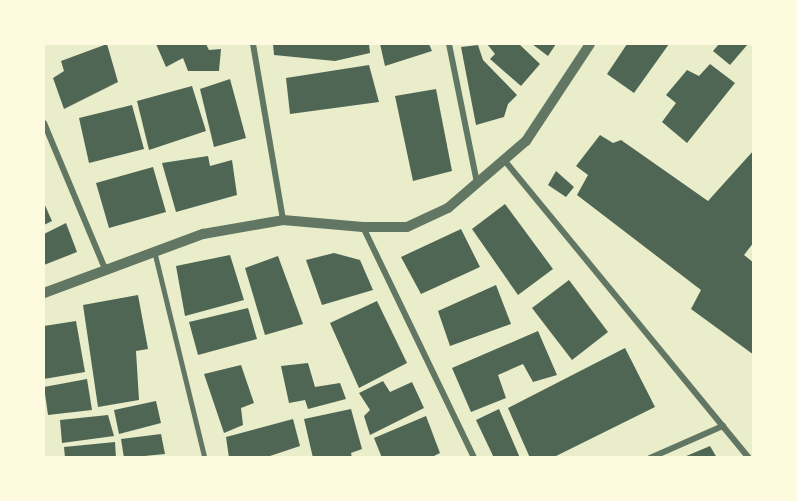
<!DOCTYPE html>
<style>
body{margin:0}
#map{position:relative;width:797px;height:501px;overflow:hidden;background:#e9edc9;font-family:"Titillium Web",sans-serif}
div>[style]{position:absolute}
.building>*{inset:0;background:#4f6655}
.service>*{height:4.5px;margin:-2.25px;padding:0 2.25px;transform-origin:2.25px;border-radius:2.25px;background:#617663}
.minor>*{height:6px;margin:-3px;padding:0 3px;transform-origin:3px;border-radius:3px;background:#617663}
.tertiary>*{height:10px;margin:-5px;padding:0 5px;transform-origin:5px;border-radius:5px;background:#617663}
span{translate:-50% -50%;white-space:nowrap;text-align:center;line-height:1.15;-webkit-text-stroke:6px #fefae0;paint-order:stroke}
.frame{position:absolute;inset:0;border:45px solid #fefae0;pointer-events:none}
</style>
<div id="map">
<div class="building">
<div style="clip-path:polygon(107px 44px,118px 82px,64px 109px,53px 78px,64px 71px,61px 61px)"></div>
<div style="clip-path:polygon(156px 44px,206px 44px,209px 50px,221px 49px,219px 71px,188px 71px,183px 58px,166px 67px)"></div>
<div style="clip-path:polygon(273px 44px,369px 44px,370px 53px,335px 61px,274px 55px)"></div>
<div style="clip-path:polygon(380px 44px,429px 44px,432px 51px,385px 66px)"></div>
<div style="clip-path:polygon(487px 44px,519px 44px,540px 64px,521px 86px,490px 59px,495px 54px)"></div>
<div style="clip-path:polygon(532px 44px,556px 44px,548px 56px)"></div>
<div style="clip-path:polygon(627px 44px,669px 44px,634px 93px,607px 74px)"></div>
<div style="clip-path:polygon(719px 44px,748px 44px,730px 65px,713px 51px)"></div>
<div style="clip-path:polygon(478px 45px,483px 60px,517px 95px,508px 104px,504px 117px,476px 125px,461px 47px)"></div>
<div style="clip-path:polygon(710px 64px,735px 83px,687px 143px,662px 122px,676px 103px,666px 95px,687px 70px,699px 76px)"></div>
<div style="clip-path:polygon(369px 65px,379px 102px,290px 114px,286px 78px)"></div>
<div style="clip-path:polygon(230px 79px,246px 138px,214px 147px,200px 89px)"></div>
<div style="clip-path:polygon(192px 86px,206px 131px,149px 150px,137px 101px)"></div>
<div style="clip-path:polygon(436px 89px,452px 171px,413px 181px,395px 96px)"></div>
<div style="clip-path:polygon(132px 105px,144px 149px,89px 163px,79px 118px)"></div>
<div style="clip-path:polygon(600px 135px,613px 143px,621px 140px,708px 201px,754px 150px,754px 242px,744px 255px,754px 263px,754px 355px,691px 309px,701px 290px,577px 195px,588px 175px,576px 166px)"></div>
<div style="clip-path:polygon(208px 156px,210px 166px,232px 160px,237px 195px,176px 212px,162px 163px)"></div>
<div style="clip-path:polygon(153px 167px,166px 212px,109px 228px,96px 183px)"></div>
<div style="clip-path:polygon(556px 171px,574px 187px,566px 197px,548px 185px)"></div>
<div style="clip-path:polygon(44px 203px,52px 221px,44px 225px)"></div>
<div style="clip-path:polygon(505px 204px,553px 269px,518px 295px,472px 229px)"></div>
<div style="clip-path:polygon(66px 223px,77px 252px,44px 265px,44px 234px)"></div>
<div style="clip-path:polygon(461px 229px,480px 267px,421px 294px,401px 257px)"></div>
<div style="clip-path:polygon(334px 253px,360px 260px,373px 290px,322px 305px,306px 260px)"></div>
<div style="clip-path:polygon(230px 255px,244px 300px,185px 316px,176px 266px)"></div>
<div style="clip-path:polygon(278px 256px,303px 324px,265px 335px,245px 268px)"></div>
<div style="clip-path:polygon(569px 280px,608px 332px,572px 360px,532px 308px)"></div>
<div style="clip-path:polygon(496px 285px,511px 324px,450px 346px,438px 311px)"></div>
<div style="clip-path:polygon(138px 295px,148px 349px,136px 351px,139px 400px,98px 407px,83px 305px)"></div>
<div style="clip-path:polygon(377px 301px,407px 363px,359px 388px,330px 323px)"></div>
<div style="clip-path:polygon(248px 308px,257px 339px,198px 355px,189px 322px)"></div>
<div style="clip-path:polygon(76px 321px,85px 372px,44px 379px,44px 326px)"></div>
<div style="clip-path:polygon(538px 331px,557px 375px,533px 382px,523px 364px,498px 375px,506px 398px,471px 412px,452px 368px)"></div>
<div style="clip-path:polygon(625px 348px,655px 407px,552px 458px,530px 458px,508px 408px)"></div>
<div style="clip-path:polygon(308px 363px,315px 387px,340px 383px,346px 399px,308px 409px,305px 400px,289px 403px,281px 366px)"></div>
<div style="clip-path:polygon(241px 365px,254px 403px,241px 408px,243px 425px,224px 433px,204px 374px)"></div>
<div style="clip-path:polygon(87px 379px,92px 410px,48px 415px,44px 387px)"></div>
<div style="clip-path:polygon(383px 381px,390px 392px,412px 382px,424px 408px,370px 435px,364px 416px,370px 410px,359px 393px)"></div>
<div style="clip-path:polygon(156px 401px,161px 423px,119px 434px,114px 410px)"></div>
<div style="clip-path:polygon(351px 409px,362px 449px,351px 453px,352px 458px,313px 458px,304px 419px)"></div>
<div style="clip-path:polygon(499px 409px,520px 458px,494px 458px,476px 420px)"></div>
<div style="clip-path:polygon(108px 415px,114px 436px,62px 443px,60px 420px)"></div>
<div style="clip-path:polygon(426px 416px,440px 453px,430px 458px,382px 458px,374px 438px)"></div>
<div style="clip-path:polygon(293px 419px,300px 446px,264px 458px,229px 458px,226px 437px)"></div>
<div style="clip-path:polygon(161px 434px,165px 454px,124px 458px,121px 439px)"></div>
<div style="clip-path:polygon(115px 442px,116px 458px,65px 458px,64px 447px)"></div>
<div style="clip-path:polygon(710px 446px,717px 458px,684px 458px,684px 457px)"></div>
</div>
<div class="service">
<div style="left:155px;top:253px;width:211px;rotate:76.3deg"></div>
</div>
<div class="minor">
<div style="left:253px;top:44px;width:179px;rotate:80.3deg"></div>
<div style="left:449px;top:44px;width:142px;rotate:78.6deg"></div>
<div style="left:44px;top:123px;width:158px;rotate:67.3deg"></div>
<div style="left:505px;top:161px;width:384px;rotate:50.6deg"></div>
<div style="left:363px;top:227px;width:256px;rotate:64.3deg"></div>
<div style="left:650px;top:458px;width:80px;rotate:-23.7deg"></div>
</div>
<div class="tertiary">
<div style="left:44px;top:293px;width:170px;rotate:-20.4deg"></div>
<div style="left:203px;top:234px;width:81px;rotate:-9.9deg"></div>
<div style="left:283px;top:220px;width:80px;rotate:5deg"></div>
<div style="left:363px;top:227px;width:44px"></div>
<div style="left:407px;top:227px;width:45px;rotate:-24.9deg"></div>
<div style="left:448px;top:208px;width:103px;rotate:-40.7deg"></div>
<div style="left:526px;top:141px;width:116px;rotate:-56.6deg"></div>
</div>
<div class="frame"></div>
</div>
